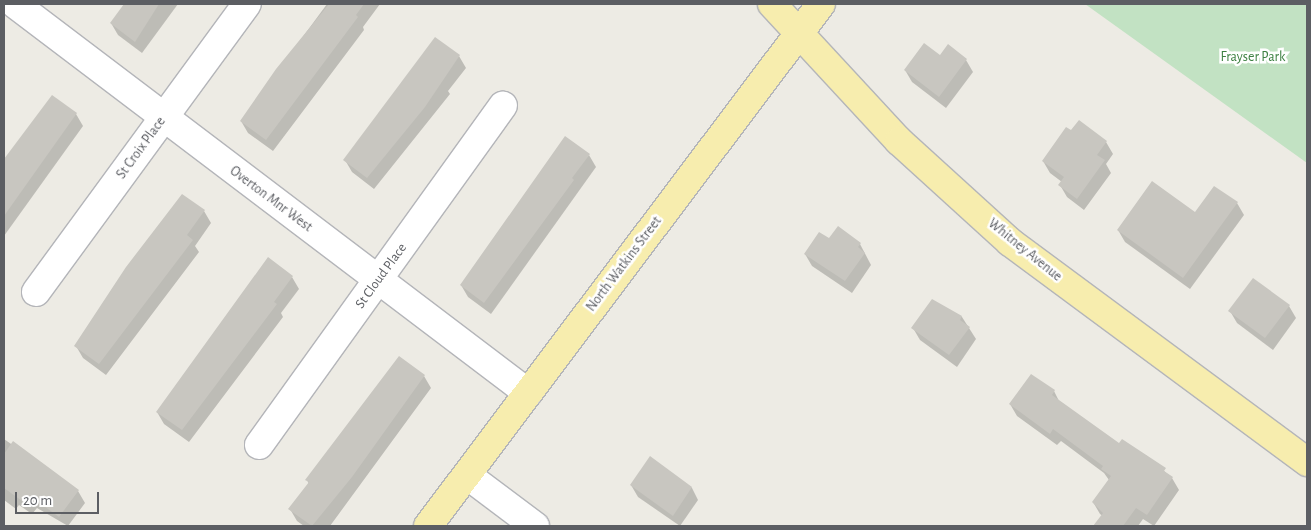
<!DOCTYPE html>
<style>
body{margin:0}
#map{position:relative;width:1311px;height:530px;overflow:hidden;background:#edebe4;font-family:"Alegreya Sans",sans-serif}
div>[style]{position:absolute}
.green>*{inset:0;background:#c2e2c3}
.shadow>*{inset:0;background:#0003}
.building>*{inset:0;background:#c8c6c0}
.roads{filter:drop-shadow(1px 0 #b4b5b9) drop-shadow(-1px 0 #b4b5b9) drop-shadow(0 1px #b4b5b9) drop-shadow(0 -1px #b4b5b9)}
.minor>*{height:28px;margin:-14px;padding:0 14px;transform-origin:14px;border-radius:14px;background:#fff}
.major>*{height:28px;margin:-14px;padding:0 14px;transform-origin:14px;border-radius:14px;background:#f7edae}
span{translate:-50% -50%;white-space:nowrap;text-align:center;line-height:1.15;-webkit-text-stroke:5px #fff;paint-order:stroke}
.park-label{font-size:14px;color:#3d8042}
.street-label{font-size:14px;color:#5c5e63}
.frame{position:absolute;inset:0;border:5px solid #5c5e63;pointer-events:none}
.scale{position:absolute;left:15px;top:492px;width:84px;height:22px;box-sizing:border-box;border:2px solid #5c5e63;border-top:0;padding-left:6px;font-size:15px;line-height:18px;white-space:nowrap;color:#5c5e63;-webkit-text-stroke:4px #fff;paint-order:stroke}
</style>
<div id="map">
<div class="green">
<div style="clip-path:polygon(1085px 4px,1307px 4px,1307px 163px)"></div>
</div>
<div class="shadow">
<div style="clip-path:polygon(125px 4px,178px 4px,142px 53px,118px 35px,111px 23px)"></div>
<div style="clip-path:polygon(327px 4px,380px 4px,363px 27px,364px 30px,273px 151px,248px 133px,241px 121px)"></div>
<div style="clip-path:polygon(459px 56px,466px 68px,448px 91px,450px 94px,374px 189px,352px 172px,345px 160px)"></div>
<div style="clip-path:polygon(940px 57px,966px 60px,973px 72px,946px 108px,912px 82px,905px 70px)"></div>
<div style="clip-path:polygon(52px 97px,76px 114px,83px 126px,4px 236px,4px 164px)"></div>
<div style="clip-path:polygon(1079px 122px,1106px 142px,1113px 154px,1106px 164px,1111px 173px,1084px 210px,1067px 197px,1060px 185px,1062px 182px,1050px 173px,1043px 161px)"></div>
<div style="clip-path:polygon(589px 155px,596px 167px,491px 314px,468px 297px,461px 285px)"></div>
<div style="clip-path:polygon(182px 195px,204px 211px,211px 223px,195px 246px,199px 252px,106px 375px,83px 358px,76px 346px)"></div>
<div style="clip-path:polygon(1237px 203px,1244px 215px,1190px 289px,1125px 242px,1118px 230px)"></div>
<div style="clip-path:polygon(829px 240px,860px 244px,871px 265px,852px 293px,812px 266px,805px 254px)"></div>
<div style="clip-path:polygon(292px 277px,299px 289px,281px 313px,283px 317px,189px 442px,164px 424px,157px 412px)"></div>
<div style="clip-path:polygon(932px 301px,962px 317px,976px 339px,957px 367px,920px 340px,913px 328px)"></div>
<div style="clip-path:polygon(1289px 306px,1296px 318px,1273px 350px,1237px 323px,1230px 311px)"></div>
<div style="clip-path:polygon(424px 376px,431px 388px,330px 526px,304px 526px,297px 521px,290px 509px,309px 484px,307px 480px)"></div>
<div style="clip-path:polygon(1054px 391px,1060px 403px,1119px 445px,1147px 456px,1172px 478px,1179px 490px,1154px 526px,1143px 519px,1138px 526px,1117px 526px,1100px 514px,1093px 502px,1109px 480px,1104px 473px,1061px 441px,1057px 445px,1017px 416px,1010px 404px)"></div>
<div style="clip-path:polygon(4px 439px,78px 491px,85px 503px,68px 526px,37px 508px,32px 514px,19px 505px,16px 509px,4px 500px)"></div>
<div style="clip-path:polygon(650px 458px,692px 488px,698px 500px,680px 526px,638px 497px,631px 485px)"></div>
</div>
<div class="building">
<div style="clip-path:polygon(124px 4px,159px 4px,135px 42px,110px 23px)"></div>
<div style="clip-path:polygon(329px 4px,364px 4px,356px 15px,358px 17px,266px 140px,240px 121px,276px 69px)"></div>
<div style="clip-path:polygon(435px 37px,460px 55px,425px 107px,367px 178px,343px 160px)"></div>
<div style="clip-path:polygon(924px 43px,940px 55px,948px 44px,967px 59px,939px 97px,904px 70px)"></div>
<div style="clip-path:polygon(52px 95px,77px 113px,4px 216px,4px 159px)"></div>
<div style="clip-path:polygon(1079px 120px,1107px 141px,1097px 155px,1105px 160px,1077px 199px,1058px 185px,1064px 177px,1042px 161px,1066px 127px,1071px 130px)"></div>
<div style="clip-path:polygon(565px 136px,590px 154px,572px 178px,574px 180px,484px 303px,460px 285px)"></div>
<div style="clip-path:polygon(1152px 181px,1195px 212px,1214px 186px,1238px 202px,1183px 278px,1117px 230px)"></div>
<div style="clip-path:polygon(182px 194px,205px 210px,187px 235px,193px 240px,99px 364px,74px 346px,126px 267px)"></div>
<div style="clip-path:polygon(838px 226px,861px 243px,858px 247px,865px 253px,845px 281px,804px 254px,819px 232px,829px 238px)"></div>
<div style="clip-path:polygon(268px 257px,293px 276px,274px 302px,277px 304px,182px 430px,156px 412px)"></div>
<div style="clip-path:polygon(1253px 278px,1290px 305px,1265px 338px,1228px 311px)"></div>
<div style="clip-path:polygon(932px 299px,962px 316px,960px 320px,970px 327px,949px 355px,911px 328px)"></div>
<div style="clip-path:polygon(399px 356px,425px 375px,352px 477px,312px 526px,288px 509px,309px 482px,305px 480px)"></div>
<div style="clip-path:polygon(1031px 374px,1055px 390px,1052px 395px,1119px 443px,1122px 439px,1166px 468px,1164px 471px,1173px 477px,1147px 515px,1136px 508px,1123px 526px,1093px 526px,1103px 513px,1092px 502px,1111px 476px,1101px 469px,1103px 466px,1053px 429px,1050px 434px,1009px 404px)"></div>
<div style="clip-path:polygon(13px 441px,79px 490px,59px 517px,30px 496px,25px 503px,4px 488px,4px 454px)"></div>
<div style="clip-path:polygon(650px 456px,692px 487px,673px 516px,630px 485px)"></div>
</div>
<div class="roads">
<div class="minor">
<div style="left:15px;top:4px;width:644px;rotate:37.17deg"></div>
<div style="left:36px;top:292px;width:357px;rotate:-53.8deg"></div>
<div style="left:259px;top:445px;width:418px;rotate:-54.3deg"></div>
<div style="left:467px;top:475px;width:85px;rotate:36.9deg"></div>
</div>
<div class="major">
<div style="left:772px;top:4px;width:187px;rotate:47.2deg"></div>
<div style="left:899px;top:141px;width:150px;rotate:42.3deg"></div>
<div style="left:1010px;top:242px;width:370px;rotate:36.5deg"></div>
<div style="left:428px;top:526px;width:653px;rotate:-53.02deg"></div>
</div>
</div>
<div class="park-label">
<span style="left:1253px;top:57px">Frayser Park</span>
</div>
<div class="street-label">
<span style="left:141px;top:148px;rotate:-54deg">St Croix Place</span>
<span style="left:271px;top:199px;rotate:37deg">Overton Mnr West</span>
<span style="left:1025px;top:250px;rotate:39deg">Whitney Avenue</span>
<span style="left:624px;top:264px;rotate:-53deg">North Watkins Street</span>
<span style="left:381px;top:276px;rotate:-54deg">St Cloud Place</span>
</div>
<div class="frame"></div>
<div class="scale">20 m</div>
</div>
